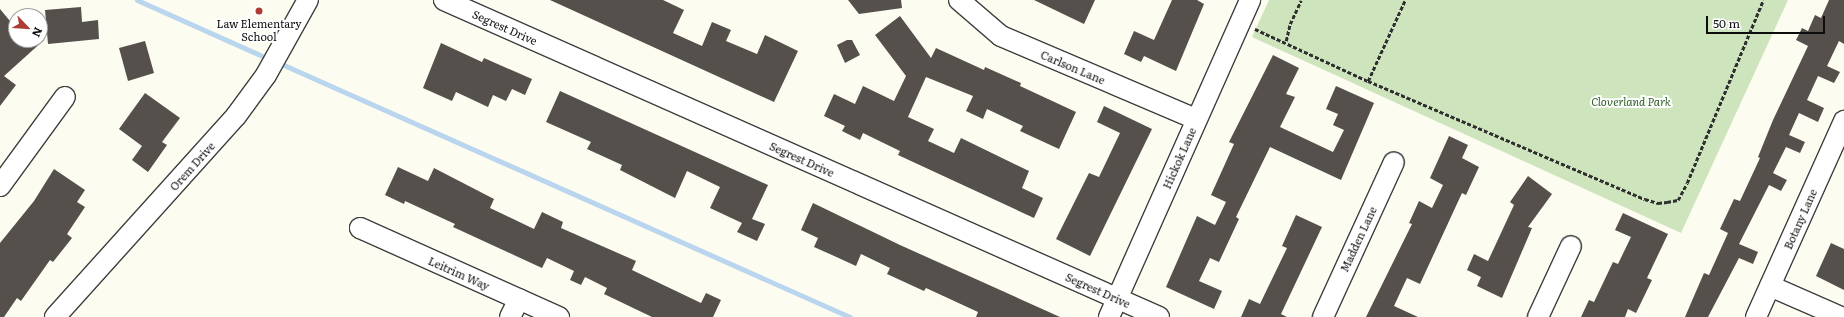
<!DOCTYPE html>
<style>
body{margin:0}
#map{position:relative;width:1844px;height:317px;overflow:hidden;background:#fdfcf0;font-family:Literata,serif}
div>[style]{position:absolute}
.green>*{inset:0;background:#cee4bd}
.stream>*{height:5px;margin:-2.5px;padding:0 2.5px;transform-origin:2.5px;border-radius:2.5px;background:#bad6ef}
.building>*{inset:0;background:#55504b}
.path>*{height:2.5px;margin-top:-1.25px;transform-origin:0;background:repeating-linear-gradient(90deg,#2f2f2f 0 4px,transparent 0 6px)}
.roads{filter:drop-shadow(1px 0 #404040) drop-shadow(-1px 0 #404040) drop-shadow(0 1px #404040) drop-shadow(0 -1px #404040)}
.minor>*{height:20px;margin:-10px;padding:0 10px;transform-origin:10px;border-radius:10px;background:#fff}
.dots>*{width:11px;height:11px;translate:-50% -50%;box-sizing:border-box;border:2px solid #fff;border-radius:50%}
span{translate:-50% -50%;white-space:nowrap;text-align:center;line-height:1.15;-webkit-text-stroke:4px #fff;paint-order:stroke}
.poi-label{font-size:11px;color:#0d0d0d}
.street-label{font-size:11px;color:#0d0d0d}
.park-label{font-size:11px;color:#2c5e25;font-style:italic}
.north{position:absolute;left:8px;top:8px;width:40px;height:40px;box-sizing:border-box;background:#fff;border:1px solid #9e9e9e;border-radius:50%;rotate:115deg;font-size:11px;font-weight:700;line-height:16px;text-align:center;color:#0d0d0d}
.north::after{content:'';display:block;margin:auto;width:14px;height:18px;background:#ad3b36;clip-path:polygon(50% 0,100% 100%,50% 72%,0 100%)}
.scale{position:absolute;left:1706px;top:16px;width:119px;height:18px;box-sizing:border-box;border:2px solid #0d0d0d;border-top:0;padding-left:5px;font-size:12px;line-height:14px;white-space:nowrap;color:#0d0d0d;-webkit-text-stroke:3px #fff;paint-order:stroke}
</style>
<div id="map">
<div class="green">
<div style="clip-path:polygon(1269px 0,1788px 0,1681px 233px,1252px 37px)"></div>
</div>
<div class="stream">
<div style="left:137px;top:0;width:145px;rotate:24.1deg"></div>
<div style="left:277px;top:62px;width:627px;rotate:23.99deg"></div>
</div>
<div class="building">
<div style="clip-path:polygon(550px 0,663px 0,684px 10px,673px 33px,702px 46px,712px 22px,731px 30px,726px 41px,757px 54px,765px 35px,798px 51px,774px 102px)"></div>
<div style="clip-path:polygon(848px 0,901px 0,902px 8px,859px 14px)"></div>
<div style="clip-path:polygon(1034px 0,1095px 0,1084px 24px)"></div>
<div style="clip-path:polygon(1172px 0,1197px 0,1204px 4px,1176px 71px,1144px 56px,1141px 62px,1124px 54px,1134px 31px,1154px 40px)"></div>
<div style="clip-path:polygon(1829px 0,1844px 0,1844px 44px,1839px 41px,1827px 66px,1840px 72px,1834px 83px,1818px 76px,1807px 100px,1824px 108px,1818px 122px,1799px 113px,1789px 135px,1805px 142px,1800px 153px,1786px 147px,1773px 173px,1787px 180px,1781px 191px,1769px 185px,1739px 244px,1758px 252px,1753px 264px,1739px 258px,1708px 317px,1685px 317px,1704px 273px,1709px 275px,1728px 233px,1720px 229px,1734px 199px,1740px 201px,1760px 158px,1758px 157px,1773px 120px,1808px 46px,1796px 40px,1802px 28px,1808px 31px,1815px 15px,1821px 18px)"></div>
<div style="clip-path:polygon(81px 7px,82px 22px,98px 20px,99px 39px,48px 44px,45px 10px)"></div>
<div style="clip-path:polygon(0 9px,10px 21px,16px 16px,16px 40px,44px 40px,4px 76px,16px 85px,0 106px)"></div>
<div style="clip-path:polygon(900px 16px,931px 58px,936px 48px,984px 70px,985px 67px,1021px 83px,1020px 86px,1076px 112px,1059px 149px,1020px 131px,1023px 126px,987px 109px,983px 119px,966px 111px,973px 96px,926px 77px,908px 117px,934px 129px,928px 141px,954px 153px,961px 138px,1029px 171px,1022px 188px,1043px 198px,1034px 218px,898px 155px,900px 151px,863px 133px,860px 140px,842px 131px,845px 126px,824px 116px,834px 94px,855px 104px,863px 86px,894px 101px,906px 76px,875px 35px)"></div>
<div style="clip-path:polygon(847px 40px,852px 40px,860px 55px,845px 63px,837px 45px)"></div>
<div style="clip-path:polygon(145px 41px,154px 73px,128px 81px,119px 48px)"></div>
<div style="clip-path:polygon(441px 43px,482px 62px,484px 58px,532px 79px,525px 95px,512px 89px,506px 101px,493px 95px,488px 107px,456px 92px,452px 101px,423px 88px)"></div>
<div style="clip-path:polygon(1273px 55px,1299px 68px,1286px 94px,1295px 97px,1280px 127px,1333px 152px,1344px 130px,1333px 125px,1338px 114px,1326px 109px,1336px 86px,1374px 103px,1341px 180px,1270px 147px,1236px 217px,1239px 219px,1219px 262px,1210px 258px,1199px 281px,1222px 291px,1214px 309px,1166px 287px,1197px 216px,1215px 225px,1226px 202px,1211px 195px,1234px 144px,1229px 142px)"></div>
<div style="clip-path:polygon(560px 91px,768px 185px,752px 219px,765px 224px,757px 241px,737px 232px,742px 223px,710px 208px,720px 187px,687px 171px,675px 198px,620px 170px,622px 165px,587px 149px,591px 142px,546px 122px)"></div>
<div style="clip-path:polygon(145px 93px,180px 118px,162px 142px,167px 145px,148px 172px,132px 160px,142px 146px,119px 129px)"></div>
<div style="clip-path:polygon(1104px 106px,1152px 129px,1090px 256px,1056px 239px,1089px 173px,1099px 177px,1120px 133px,1097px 122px)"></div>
<div style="clip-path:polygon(1449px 136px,1468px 145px,1462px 158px,1479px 167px,1466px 195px,1462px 193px,1420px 284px,1407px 278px,1394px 306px,1418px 317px,1366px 317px,1412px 224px,1409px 223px,1419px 201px,1432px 208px,1443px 185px,1430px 178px)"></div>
<div style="clip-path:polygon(398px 167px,428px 181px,434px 168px,494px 199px,490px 208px,534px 229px,542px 212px,563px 222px,561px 228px,636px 261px,632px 270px,701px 303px,706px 293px,721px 300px,713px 317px,652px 317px,604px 294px,607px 288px,585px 277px,581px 285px,570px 280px,574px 271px,547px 258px,542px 268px,453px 227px,455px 224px,405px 201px,404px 204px,385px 195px)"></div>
<div style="clip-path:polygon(54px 169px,85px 190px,77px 202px,85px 207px,67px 234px,72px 238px,53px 262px,50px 260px,21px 301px,17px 298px,4px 317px,0 317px,0 243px,34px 201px)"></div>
<div style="clip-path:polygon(1528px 176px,1552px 194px,1528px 227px,1532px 228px,1502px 298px,1477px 286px,1481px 277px,1467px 270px,1474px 254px,1488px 261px,1514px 205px,1510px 202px)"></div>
<div style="clip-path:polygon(813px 203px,900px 245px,1060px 317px,976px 317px,978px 312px,926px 288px,924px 291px,887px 274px,890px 268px,861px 254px,856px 266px,832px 255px,814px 247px,818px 238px,801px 230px)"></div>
<div style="clip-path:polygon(1623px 213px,1668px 234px,1647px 278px,1652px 280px,1636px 313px,1628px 309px,1625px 317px,1581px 317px,1589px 300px,1594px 302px,1613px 262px,1618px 264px,1631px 237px,1615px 230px)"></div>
<div style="clip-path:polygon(1296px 215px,1322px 227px,1281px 314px,1287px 317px,1241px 317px,1249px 299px,1260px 304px,1287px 248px,1282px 246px)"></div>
<div style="clip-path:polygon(1831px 243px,1844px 249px,1844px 290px,1816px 276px)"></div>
</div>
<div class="path">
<div style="left:1255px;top:29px;width:124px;rotate:24.7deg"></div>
<div style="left:1368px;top:81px;width:301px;rotate:23.1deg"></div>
<div style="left:1645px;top:199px;width:14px;rotate:17deg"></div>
<div style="left:1658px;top:203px;width:9px;rotate:-6deg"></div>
<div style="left:1667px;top:202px;width:11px;rotate:-10deg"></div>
<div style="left:1678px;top:200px;width:19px;rotate:-62deg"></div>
<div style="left:1687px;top:183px;width:198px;rotate:-67.4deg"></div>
<div style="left:1286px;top:41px;width:17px;rotate:-77deg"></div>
<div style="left:1290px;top:24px;width:26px;rotate:-65deg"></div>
<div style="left:1368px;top:81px;width:89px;rotate:-65.4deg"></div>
</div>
<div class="roads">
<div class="minor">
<div style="left:444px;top:0;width:782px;rotate:23.91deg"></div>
<div style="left:959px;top:0;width:55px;rotate:40.6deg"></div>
<div style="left:1001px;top:36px;width:212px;rotate:23.1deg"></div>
<div style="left:0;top:186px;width:110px;rotate:-53.9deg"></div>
<div style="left:360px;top:228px;width:218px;rotate:24.1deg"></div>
<div style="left:1770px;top:286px;width:77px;rotate:23.6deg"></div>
<div style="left:55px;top:317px;width:270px;rotate:-48deg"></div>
<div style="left:236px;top:116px;width:51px;rotate:-53.8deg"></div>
<div style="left:266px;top:75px;width:86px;rotate:-60.8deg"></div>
<div style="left:510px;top:317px;width:20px;rotate:-63deg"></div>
<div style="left:1109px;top:317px;width:347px;rotate:-66deg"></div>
<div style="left:1323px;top:317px;width:170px;rotate:-65.4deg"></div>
<div style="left:1538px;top:317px;width:78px;rotate:-65.1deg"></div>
<div style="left:1756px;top:317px;width:215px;rotate:-65.8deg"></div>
</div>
</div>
<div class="dots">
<div style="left:259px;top:11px;background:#ad3b36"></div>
</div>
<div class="poi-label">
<span style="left:259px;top:30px">Law Elementary<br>School</span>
</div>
<div class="street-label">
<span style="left:505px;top:27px;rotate:24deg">Segrest Drive</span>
<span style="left:1073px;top:67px;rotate:23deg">Carlson Lane</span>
<span style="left:1179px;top:158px;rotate:-66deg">Hickok Lane</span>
<span style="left:802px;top:159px;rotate:24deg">Segrest Drive</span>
<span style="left:192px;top:166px;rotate:-48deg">Orem Drive</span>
<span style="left:1800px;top:219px;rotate:-66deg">Botany Lane</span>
<span style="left:1358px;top:239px;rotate:-65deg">Madden Lane</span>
<span style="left:459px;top:273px;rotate:24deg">Leitrim Way</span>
<span style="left:1098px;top:290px;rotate:24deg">Segrest Drive</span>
</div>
<div class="park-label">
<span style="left:1631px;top:101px">Cloverland Park</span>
</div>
<div class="north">N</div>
<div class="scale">50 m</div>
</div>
